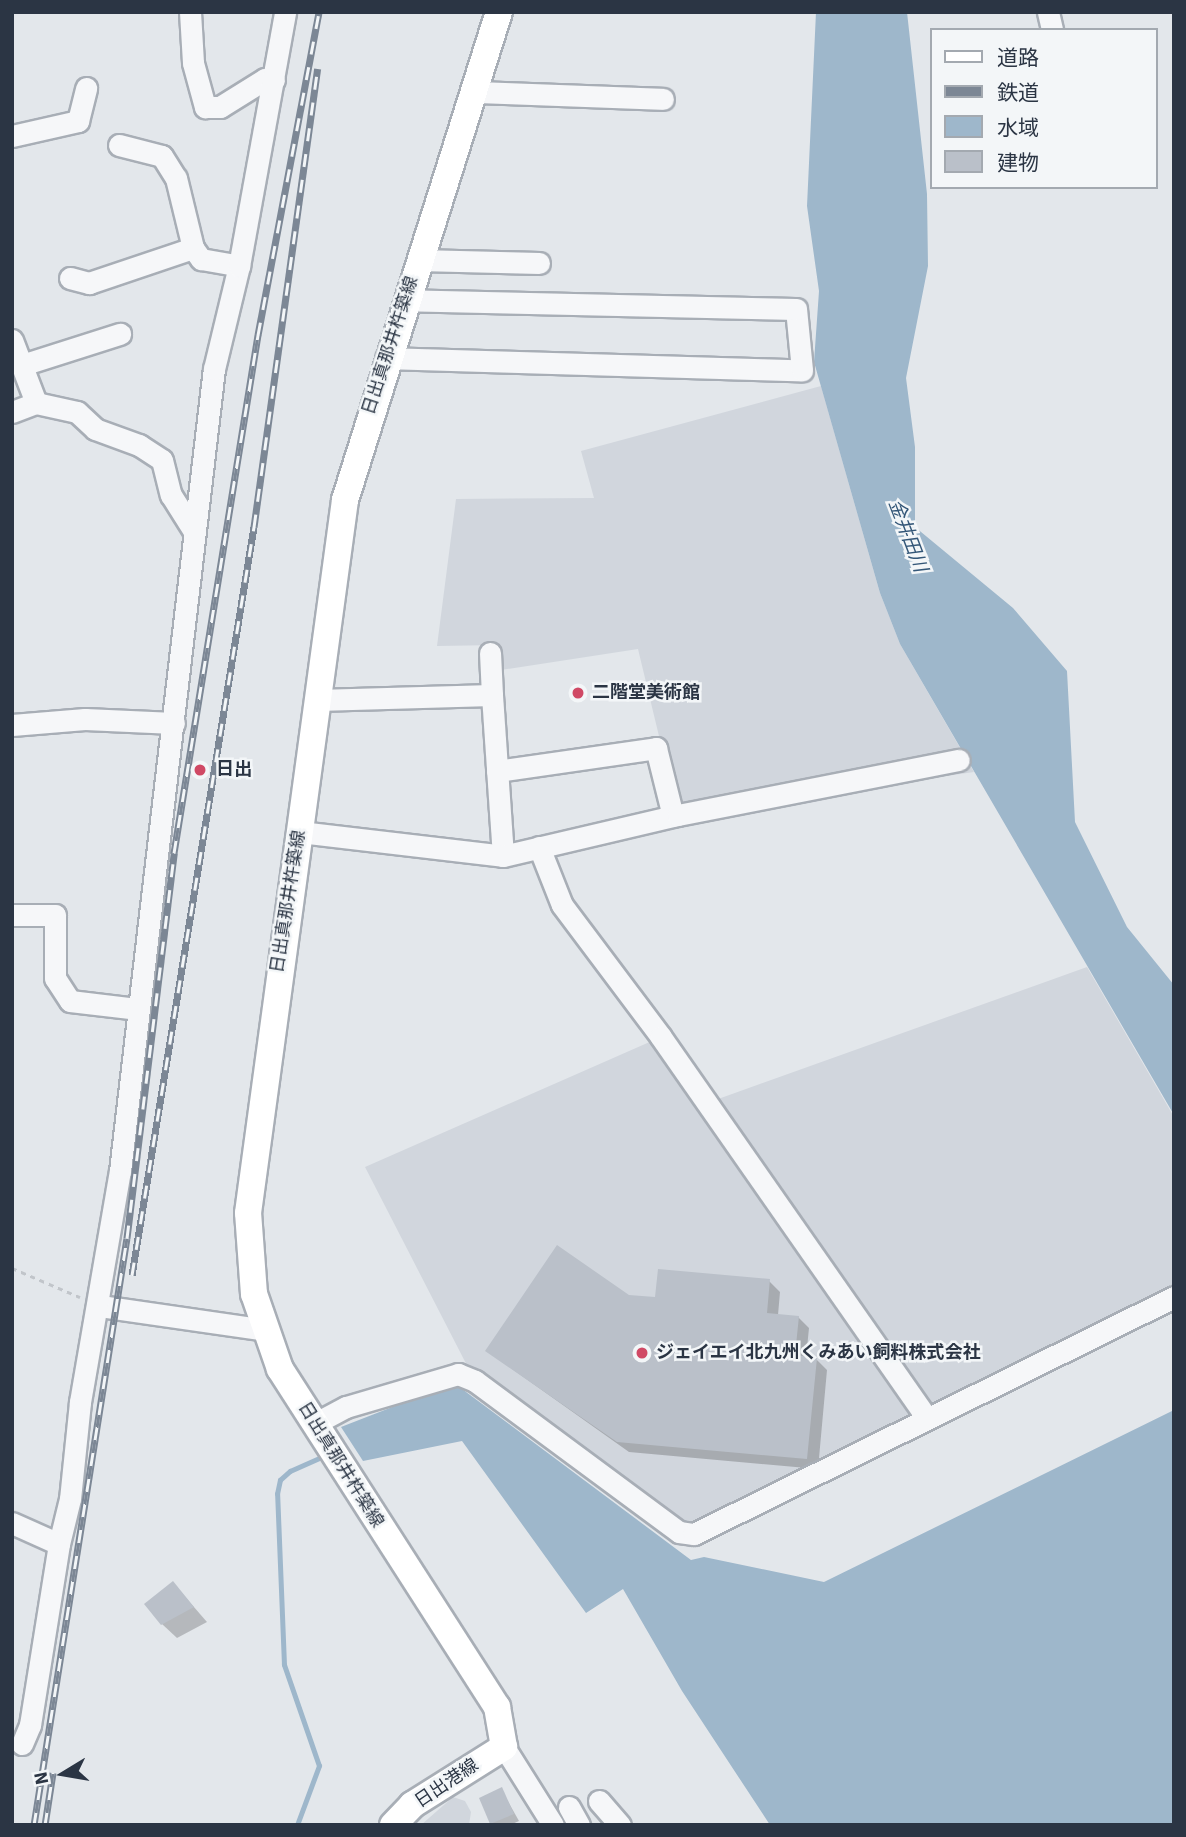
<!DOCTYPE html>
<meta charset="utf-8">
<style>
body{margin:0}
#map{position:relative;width:1186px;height:1837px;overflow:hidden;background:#e3e7eb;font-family:"Source Sans 3","Noto Sans JP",sans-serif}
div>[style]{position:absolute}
.built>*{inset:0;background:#d1d6dd}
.water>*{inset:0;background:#9eb7cb}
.shadow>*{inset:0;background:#0003}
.stream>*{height:4.5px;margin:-2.25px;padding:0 2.25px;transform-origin:2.25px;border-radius:2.25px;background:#9eb7cb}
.building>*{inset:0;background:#bac0c9}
.path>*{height:2.5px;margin-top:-1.25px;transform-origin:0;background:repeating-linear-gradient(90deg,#c1c5ca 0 5px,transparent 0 10px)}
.roads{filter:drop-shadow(2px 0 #a8aeb6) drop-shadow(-2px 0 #a8aeb6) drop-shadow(0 2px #a8aeb6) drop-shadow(0 -2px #a8aeb6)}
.minor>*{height:21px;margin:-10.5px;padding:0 10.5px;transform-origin:10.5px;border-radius:10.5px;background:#f6f7f9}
.major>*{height:26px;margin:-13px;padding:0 13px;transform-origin:13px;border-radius:13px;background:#fff}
.rail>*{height:7px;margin-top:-3.5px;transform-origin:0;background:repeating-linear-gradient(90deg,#f3f6f8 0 13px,#7c8795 0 26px);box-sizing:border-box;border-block:2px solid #7c8795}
.dots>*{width:19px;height:19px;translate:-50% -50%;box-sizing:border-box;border:4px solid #f3f6f8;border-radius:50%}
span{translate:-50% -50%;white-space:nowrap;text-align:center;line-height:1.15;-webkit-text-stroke:5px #f3f6f8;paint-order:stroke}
.street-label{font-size:18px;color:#2b3544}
.poi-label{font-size:18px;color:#2b3544;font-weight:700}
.left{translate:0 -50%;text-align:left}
.water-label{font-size:19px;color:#345778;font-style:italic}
.frame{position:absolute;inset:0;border:14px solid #2b3544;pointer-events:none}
.legend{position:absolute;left:930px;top:28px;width:228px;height:161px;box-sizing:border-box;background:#f3f6f8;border:2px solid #a3a9b0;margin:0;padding:9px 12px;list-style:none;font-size:21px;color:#2b3544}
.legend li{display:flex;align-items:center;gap:14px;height:35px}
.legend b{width:35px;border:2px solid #a3a9b0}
.north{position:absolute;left:28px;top:1739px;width:70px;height:70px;-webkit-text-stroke:5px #f3f6f8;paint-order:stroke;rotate:259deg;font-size:19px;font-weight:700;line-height:28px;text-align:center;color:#2b3544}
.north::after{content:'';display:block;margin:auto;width:24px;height:32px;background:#2b3544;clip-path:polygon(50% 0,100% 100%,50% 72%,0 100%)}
</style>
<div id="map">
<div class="built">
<div style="clip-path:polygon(821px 386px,880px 593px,900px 644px,974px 772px,678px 815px,638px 649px,501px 670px,498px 645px,437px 646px,456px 499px,594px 498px,581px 451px)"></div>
<div style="clip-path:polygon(1087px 967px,1174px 1117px,1174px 1297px,694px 1534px,475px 1381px,365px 1167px,661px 1037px,707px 1103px)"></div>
<div style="clip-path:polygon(453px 1797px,465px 1801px,471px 1812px,469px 1825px,421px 1825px)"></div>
</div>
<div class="water">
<div style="clip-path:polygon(816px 12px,907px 12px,927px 194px,928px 266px,906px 378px,915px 447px,915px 527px,1013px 608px,1067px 671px,1075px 822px,1127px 927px,1174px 985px,1174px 1115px,900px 644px,880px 593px,814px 362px,819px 291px,807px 206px)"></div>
<div style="clip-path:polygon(454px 1383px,691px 1560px,704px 1557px,824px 1582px,1174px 1410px,1174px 1825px,770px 1825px,682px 1691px,623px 1589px,586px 1613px,462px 1441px,363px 1461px,341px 1427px)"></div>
</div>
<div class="shadow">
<div style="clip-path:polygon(769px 1281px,780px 1292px,778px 1315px,798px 1317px,809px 1328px,806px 1358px,816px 1359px,827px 1370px,818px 1469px,629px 1452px,487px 1351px,629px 1297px,657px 1299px)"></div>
<div style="clip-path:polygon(173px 1583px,207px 1622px,177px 1638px,162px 1624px)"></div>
<div style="clip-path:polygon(501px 1789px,519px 1821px,510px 1825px,492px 1823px)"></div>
</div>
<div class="stream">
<div style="left:297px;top:1825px;width:63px;rotate:-69.6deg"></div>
<div style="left:319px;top:1766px;width:107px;rotate:-109.1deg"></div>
<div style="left:284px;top:1665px;width:171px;rotate:-92.3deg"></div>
<div style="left:277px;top:1494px;width:14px;rotate:-78deg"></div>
<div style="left:280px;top:1480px;width:13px;rotate:-42deg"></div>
<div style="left:290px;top:1471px;width:39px;rotate:-24deg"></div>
</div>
<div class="building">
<div style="clip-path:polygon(557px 1245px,629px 1295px,655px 1297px,658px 1269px,770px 1279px,767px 1313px,799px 1316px,795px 1355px,817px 1358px,807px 1459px,617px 1442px,485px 1351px)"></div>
<div style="clip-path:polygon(173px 1581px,194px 1607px,161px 1625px,144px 1604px)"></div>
<div style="clip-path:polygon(502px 1787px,514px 1814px,490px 1824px,479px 1798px)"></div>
</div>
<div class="path">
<div style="left:12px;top:1268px;width:74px;rotate:23.1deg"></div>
</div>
<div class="roads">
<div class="minor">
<div style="left:190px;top:12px;width:51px;rotate:86.6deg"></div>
<div style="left:193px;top:63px;width:46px;rotate:74.7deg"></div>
<div style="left:205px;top:107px;width:15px"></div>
<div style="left:220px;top:107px;width:53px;rotate:-31.9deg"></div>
<div style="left:265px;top:79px;width:9px;rotate:6deg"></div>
<div style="left:1048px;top:12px;width:18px;rotate:77deg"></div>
<div style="left:474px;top:92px;width:189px;rotate:2.1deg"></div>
<div style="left:12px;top:136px;width:68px;rotate:-12.8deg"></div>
<div style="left:78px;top:121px;width:34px;rotate:-76deg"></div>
<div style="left:119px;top:145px;width:44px;rotate:14.3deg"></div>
<div style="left:162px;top:156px;width:26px;rotate:58deg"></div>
<div style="left:176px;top:178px;width:72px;rotate:76.3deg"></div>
<div style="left:419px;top:260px;width:120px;rotate:1.4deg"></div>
<div style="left:70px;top:278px;width:20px;rotate:15deg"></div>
<div style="left:89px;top:283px;width:110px;rotate:-18.6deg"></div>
<div style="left:193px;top:248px;width:14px;rotate:54deg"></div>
<div style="left:201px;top:259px;width:39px;rotate:10deg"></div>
<div style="left:12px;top:340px;width:67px;rotate:69.1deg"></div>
<div style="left:36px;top:403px;width:42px;rotate:12.4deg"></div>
<div style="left:77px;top:412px;width:25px;rotate:43deg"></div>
<div style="left:95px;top:429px;width:47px;rotate:20deg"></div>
<div style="left:139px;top:445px;width:27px;rotate:33deg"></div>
<div style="left:162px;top:460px;width:36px;rotate:76deg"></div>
<div style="left:171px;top:495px;width:41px;rotate:57.8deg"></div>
<div style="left:386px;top:358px;width:416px;rotate:1.7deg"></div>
<div style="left:802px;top:370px;width:61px;rotate:-95.6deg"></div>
<div style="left:796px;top:309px;width:390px;rotate:-178.7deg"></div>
<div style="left:22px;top:365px;width:103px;rotate:-17.6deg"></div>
<div style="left:12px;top:412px;width:26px;rotate:-21deg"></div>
<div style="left:492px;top:695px;width:161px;rotate:86.1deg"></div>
<div style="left:317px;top:700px;width:175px;rotate:-1.6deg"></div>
<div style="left:492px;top:695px;width:42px;rotate:-92.7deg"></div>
<div style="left:12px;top:725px;width:73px;rotate:-4.7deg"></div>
<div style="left:85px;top:719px;width:89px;rotate:2.6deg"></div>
<div style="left:497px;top:771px;width:161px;rotate:-8.2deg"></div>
<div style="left:656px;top:748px;width:70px;rotate:76deg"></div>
<div style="left:300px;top:832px;width:204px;rotate:6.7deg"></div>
<div style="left:503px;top:856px;width:180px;rotate:-13.2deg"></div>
<div style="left:678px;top:815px;width:286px;rotate:-11.1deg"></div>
<div style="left:539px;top:847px;width:62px;rotate:68.4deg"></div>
<div style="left:562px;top:905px;width:165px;rotate:53.1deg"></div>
<div style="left:661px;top:1037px;width:463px;rotate:55.1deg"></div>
<div style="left:12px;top:915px;width:43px"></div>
<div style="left:55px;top:915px;width:63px;rotate:90deg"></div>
<div style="left:55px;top:978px;width:27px;rotate:57deg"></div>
<div style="left:70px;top:1001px;width:67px;rotate:6.8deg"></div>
<div style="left:100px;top:1306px;width:169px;rotate:8.2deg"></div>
<div style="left:314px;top:1424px;width:36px;rotate:-28deg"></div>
<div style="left:346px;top:1407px;width:117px;rotate:-16.4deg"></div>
<div style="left:458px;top:1374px;width:18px;rotate:22deg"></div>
<div style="left:475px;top:1381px;width:254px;rotate:36.5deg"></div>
<div style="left:679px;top:1532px;width:15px;rotate:8deg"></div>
<div style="left:694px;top:1534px;width:535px;rotate:-26.28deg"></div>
<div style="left:12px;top:1523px;width:51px;rotate:24.1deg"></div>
<div style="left:22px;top:1744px;width:21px;rotate:-67deg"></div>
<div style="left:30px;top:1725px;width:183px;rotate:-80.9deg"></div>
<div style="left:59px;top:1544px;width:46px;rotate:-76.3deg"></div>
<div style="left:70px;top:1499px;width:98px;rotate:-84.1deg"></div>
<div style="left:80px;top:1402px;width:234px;rotate:-80.2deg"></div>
<div style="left:120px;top:1171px;width:807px;rotate:-83.32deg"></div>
<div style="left:214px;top:369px;width:106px;rotate:-76.4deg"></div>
<div style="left:239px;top:266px;width:258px;rotate:-79.7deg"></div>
<div style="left:504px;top:1747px;width:92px;rotate:57.9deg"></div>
<div style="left:599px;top:1801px;width:32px;rotate:49deg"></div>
<div style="left:569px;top:1807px;width:21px;rotate:61deg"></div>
</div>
<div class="major">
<div style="left:393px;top:1825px;width:28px;rotate:-46deg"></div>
<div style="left:412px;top:1805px;width:109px;rotate:-32.2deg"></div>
<div style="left:504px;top:1747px;width:41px;rotate:-99.9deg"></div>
<div style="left:497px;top:1707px;width:402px;rotate:-122.7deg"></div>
<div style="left:280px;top:1369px;width:79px;rotate:-109.1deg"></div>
<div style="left:254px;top:1294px;width:81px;rotate:-94.2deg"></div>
<div style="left:248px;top:1213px;width:720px;rotate:-82.25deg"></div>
<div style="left:345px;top:500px;width:512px;rotate:-72.49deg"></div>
</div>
</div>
<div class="rail">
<div style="left:132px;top:1275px;width:758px;rotate:-80.74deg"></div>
<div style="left:254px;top:527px;width:463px;rotate:-82.1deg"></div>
<div style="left:34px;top:1825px;width:594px;rotate:-81deg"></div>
<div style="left:127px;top:1238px;width:388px;rotate:-83deg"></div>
<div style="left:174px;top:853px;width:525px;rotate:-80.79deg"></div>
<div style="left:258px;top:335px;width:329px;rotate:-79.3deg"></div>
<div style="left:45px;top:1825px;width:53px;rotate:-81.3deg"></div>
</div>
<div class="dots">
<div style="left:578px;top:693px;background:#d04965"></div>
<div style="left:200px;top:770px;background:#d04965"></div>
<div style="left:642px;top:1353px;background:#d04965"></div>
</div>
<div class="street-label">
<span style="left:391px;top:346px;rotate:-72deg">日出真那井杵築線</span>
<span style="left:289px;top:902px;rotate:-81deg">日出真那井杵築線</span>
<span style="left:340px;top:1465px;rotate:58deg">日出真那井杵築線</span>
<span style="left:447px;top:1784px;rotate:-34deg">日出港線</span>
</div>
<div class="poi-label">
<span class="left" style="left:592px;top:693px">二階堂美術館</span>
<span class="left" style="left:216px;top:770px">日出</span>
<span class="left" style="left:656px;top:1353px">ジェイエイ北九州くみあい飼料株式会社</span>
</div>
<div class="water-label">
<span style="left:907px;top:536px;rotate:69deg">金井田川</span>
</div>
<div class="frame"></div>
<ul class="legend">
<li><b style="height:9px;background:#fff"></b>道路</li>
<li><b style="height:9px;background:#7c8795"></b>鉄道</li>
<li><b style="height:19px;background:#9eb7cb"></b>水域</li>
<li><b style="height:19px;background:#bac0c9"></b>建物</li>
</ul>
<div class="north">N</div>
</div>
